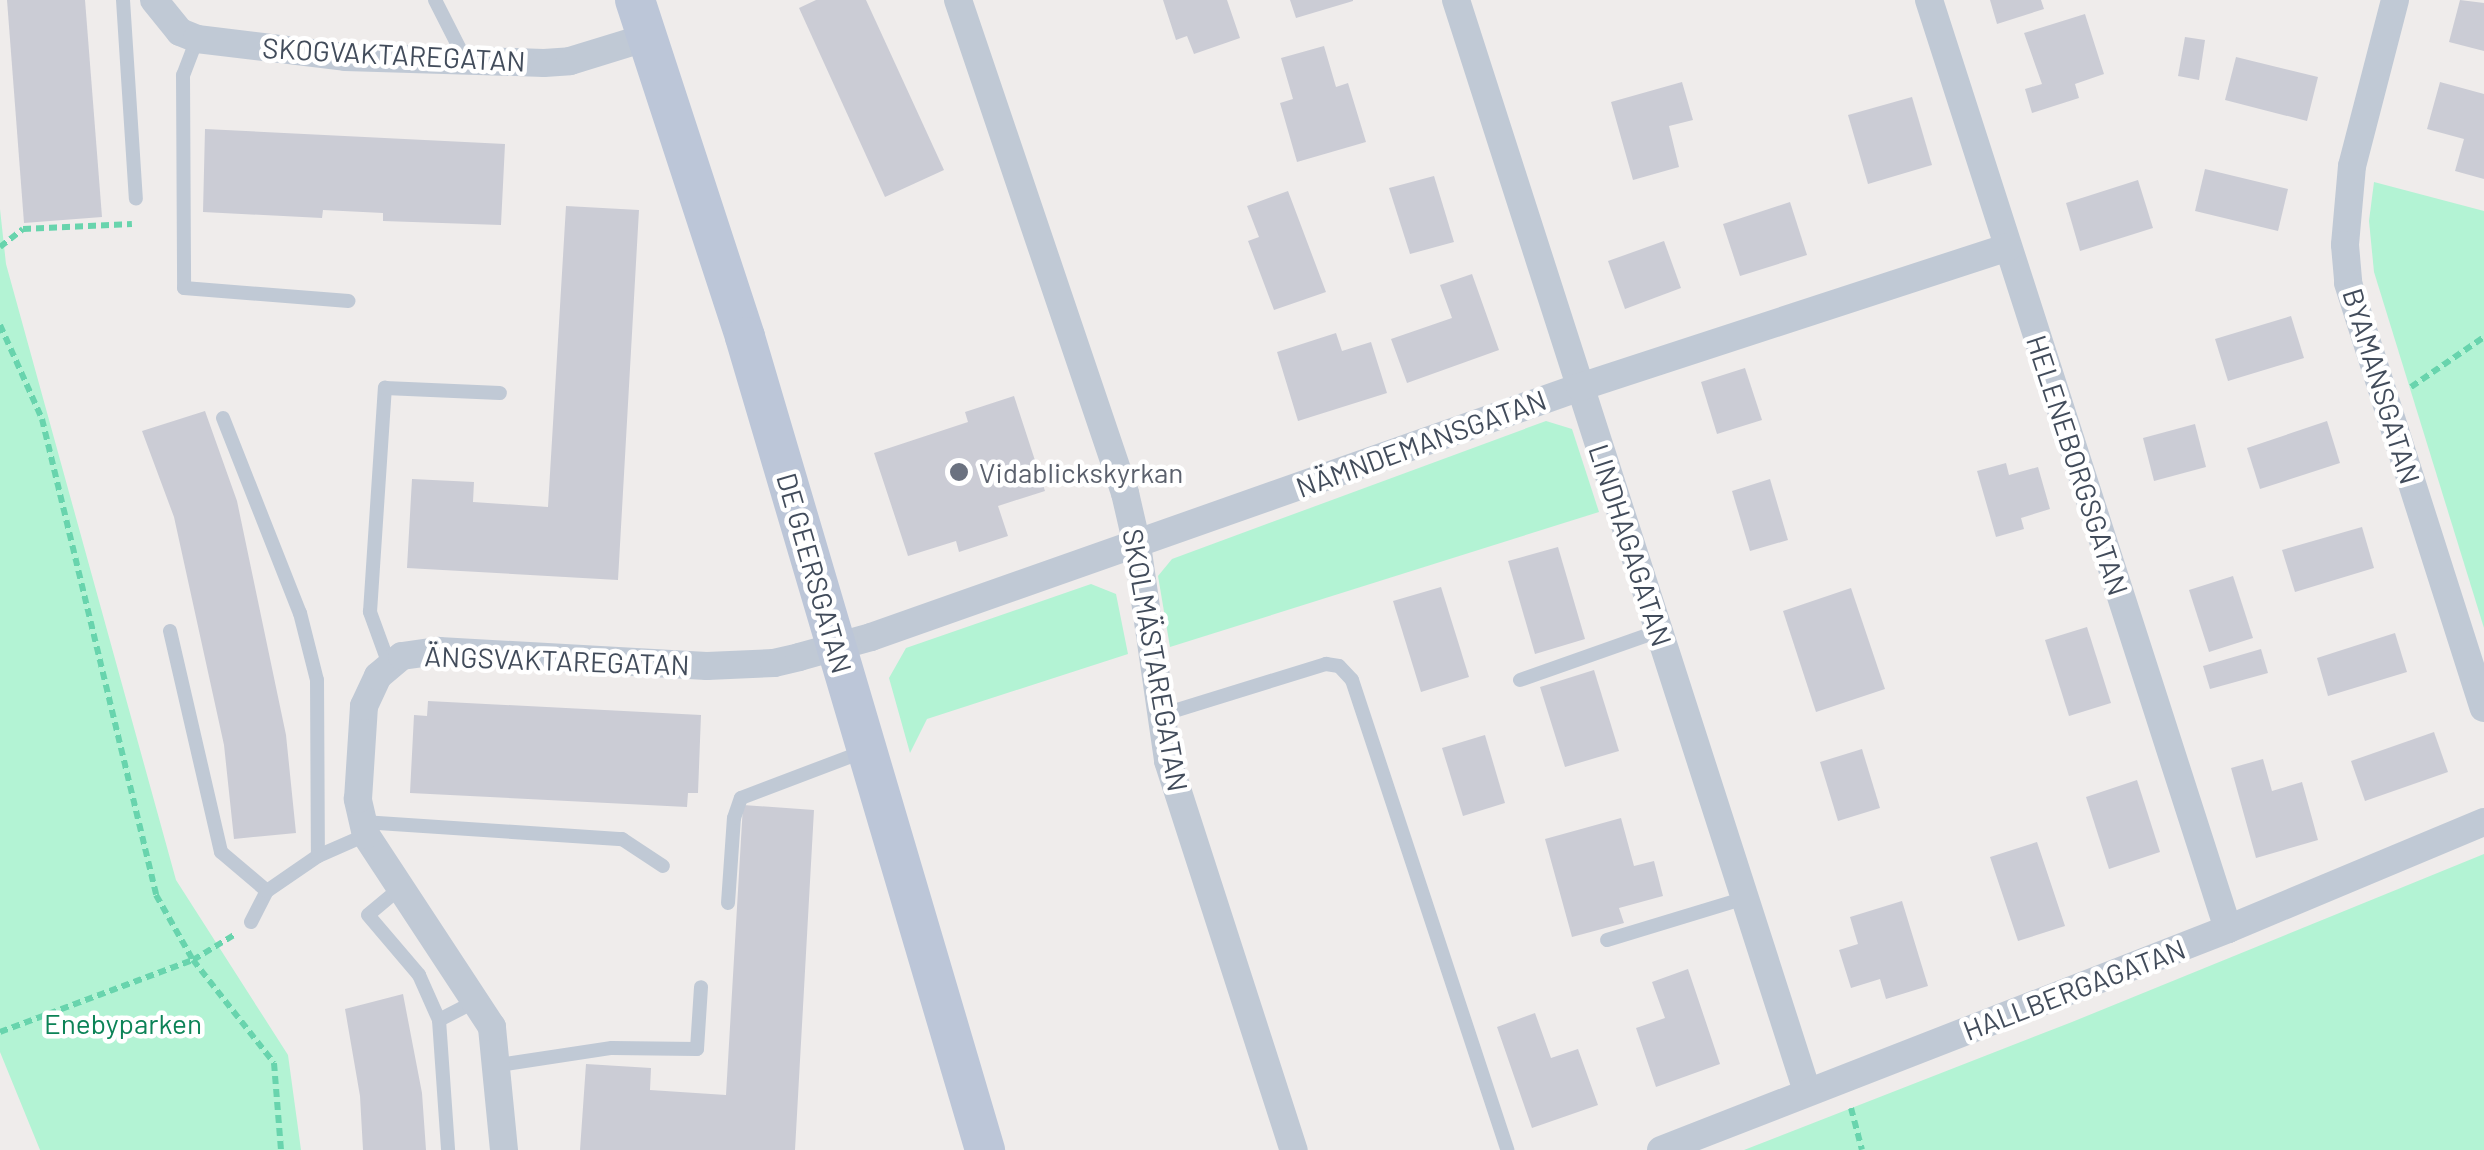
<!DOCTYPE html>
<meta charset="utf-8">
<style>
body{margin:0}
#map{position:relative;width:2484px;height:1150px;overflow:hidden;background:#efeceb;font-family:Barlow,sans-serif}
div>[style]{position:absolute}
.green>*{inset:0;background:#b3f3d4}
.building>*{inset:0;background:#cbccd5}
.path>*{height:6px;margin-top:-3px;transform-origin:0;background:repeating-linear-gradient(90deg,#68d4ad 0 8px,transparent 0 13px)}
.service>*{height:14px;margin:-7px;padding:0 7px;transform-origin:7px;border-radius:7px;background:#c0c9d5}
.minor>*{height:28px;margin:-14px;padding:0 14px;transform-origin:14px;border-radius:14px;background:#c0c9d5}
.secondary>*{height:40px;margin:-20px;padding:0 20px;transform-origin:20px;border-radius:20px;background:#bcc6d8}
.dots>*{width:28px;height:28px;translate:-50% -50%;box-sizing:border-box;border:5px solid #fff;border-radius:50%}
span{translate:-50% -50%;white-space:nowrap;text-align:center;line-height:1.15;-webkit-text-stroke:9px #fff;paint-order:stroke}
.street-label{font-size:28px;color:#424c5b}
.worship-label{font-size:28px;color:#5b616d}
.left{translate:0 -50%;text-align:left}
.park-label{font-size:28px;color:#0c8357}
</style>
<div id="map">
<div class="green">
<div style="clip-path:polygon(2374px 182px,2484px 211px,2484px 628px,2374px 272px,2369px 221px)"></div>
<div style="clip-path:polygon(0 209px,6px 264px,176px 880px,288px 1055px,301px 1150px,40px 1150px,0 1052px)"></div>
<div style="clip-path:polygon(1546px 421px,1572px 429px,1599px 512px,1170px 647px,1158px 576px,1172px 559px)"></div>
<div style="clip-path:polygon(1091px 584px,1116px 594px,1128px 654px,927px 719px,910px 753px,889px 678px,906px 648px)"></div>
<div style="clip-path:polygon(2484px 854px,2484px 1150px,1744px 1150px,2072px 1022px)"></div>
</div>
<div class="building">
<div style="clip-path:polygon(7px 0,85px 0,102px 217px,24px 223px)"></div>
<div style="clip-path:polygon(816px 0,866px 0,944px 170px,885px 197px,799px 8px)"></div>
<div style="clip-path:polygon(1163px 0,1227px 0,1240px 38px,1194px 54px,1187px 36px,1176px 40px)"></div>
<div style="clip-path:polygon(1290px 0,1353px 0,1353px 1px,1296px 18px)"></div>
<div style="clip-path:polygon(1990px 0,2041px 0,2044px 9px,1997px 24px)"></div>
<div style="clip-path:polygon(2460px 0,2484px 3px,2484px 51px,2449px 42px)"></div>
<div style="clip-path:polygon(2085px 14px,2104px 74px,2075px 84px,2079px 98px,2032px 113px,2025px 89px,2042px 84px,2024px 33px)"></div>
<div style="clip-path:polygon(2185px 37px,2205px 40px,2199px 80px,2178px 76px)"></div>
<div style="clip-path:polygon(1324px 46px,1336px 87px,1348px 83px,1366px 142px,1297px 162px,1280px 103px,1293px 99px,1281px 58px)"></div>
<div style="clip-path:polygon(2236px 57px,2318px 77px,2307px 121px,2225px 100px)"></div>
<div style="clip-path:polygon(1682px 82px,1693px 120px,1669px 126px,1679px 167px,1633px 180px,1611px 102px)"></div>
<div style="clip-path:polygon(2440px 82px,2484px 94px,2484px 179px,2455px 171px,2464px 139px,2427px 129px)"></div>
<div style="clip-path:polygon(1912px 97px,1932px 165px,1868px 184px,1848px 115px)"></div>
<div style="clip-path:polygon(205px 129px,505px 144px,501px 225px,383px 221px,383px 213px,323px 210px,322px 218px,203px 212px)"></div>
<div style="clip-path:polygon(2205px 169px,2288px 189px,2278px 231px,2195px 211px)"></div>
<div style="clip-path:polygon(1434px 176px,1454px 242px,1410px 254px,1389px 188px)"></div>
<div style="clip-path:polygon(2138px 180px,2153px 228px,2080px 251px,2066px 203px)"></div>
<div style="clip-path:polygon(1288px 191px,1326px 292px,1274px 310px,1248px 241px,1259px 237px,1247px 206px)"></div>
<div style="clip-path:polygon(1790px 202px,1807px 255px,1740px 276px,1723px 224px)"></div>
<div style="clip-path:polygon(566px 206px,639px 210px,618px 580px,407px 568px,412px 479px,474px 482px,473px 502px,548px 507px)"></div>
<div style="clip-path:polygon(1664px 241px,1681px 288px,1625px 309px,1608px 261px)"></div>
<div style="clip-path:polygon(1472px 274px,1499px 350px,1407px 383px,1391px 339px,1452px 318px,1440px 285px)"></div>
<div style="clip-path:polygon(2291px 316px,2304px 358px,2228px 381px,2215px 339px)"></div>
<div style="clip-path:polygon(1336px 333px,1342px 351px,1371px 342px,1387px 393px,1298px 421px,1277px 352px)"></div>
<div style="clip-path:polygon(1745px 368px,1762px 420px,1717px 434px,1701px 382px)"></div>
<div style="clip-path:polygon(1014px 396px,1045px 491px,998px 506px,1008px 536px,959px 552px,956px 541px,908px 556px,874px 453px,968px 422px,965px 412px)"></div>
<div style="clip-path:polygon(205px 411px,237px 501px,286px 735px,296px 833px,234px 839px,224px 745px,174px 517px,142px 431px)"></div>
<div style="clip-path:polygon(2327px 421px,2340px 463px,2260px 489px,2247px 448px)"></div>
<div style="clip-path:polygon(2195px 424px,2206px 467px,2154px 481px,2143px 438px)"></div>
<div style="clip-path:polygon(2006px 463px,2009px 475px,2038px 467px,2050px 509px,2021px 518px,2024px 529px,1996px 537px,1977px 471px)"></div>
<div style="clip-path:polygon(1770px 479px,1788px 540px,1750px 551px,1732px 491px)"></div>
<div style="clip-path:polygon(2362px 527px,2374px 568px,2295px 592px,2282px 550px)"></div>
<div style="clip-path:polygon(1558px 547px,1585px 639px,1535px 654px,1508px 561px)"></div>
<div style="clip-path:polygon(2233px 576px,2253px 638px,2209px 652px,2189px 590px)"></div>
<div style="clip-path:polygon(1441px 587px,1469px 677px,1421px 692px,1393px 601px)"></div>
<div style="clip-path:polygon(1851px 588px,1885px 689px,1816px 712px,1783px 611px)"></div>
<div style="clip-path:polygon(2087px 627px,2111px 703px,2069px 716px,2045px 640px)"></div>
<div style="clip-path:polygon(2395px 633px,2407px 672px,2328px 696px,2317px 658px)"></div>
<div style="clip-path:polygon(2261px 649px,2268px 673px,2210px 689px,2203px 666px)"></div>
<div style="clip-path:polygon(1594px 670px,1619px 751px,1565px 767px,1540px 687px)"></div>
<div style="clip-path:polygon(428px 701px,701px 715px,698px 793px,688px 793px,687px 807px,410px 793px,414px 715px,427px 716px)"></div>
<div style="clip-path:polygon(2434px 732px,2448px 772px,2365px 801px,2351px 761px)"></div>
<div style="clip-path:polygon(1485px 735px,1505px 803px,1463px 816px,1442px 748px)"></div>
<div style="clip-path:polygon(1862px 749px,1880px 808px,1838px 821px,1820px 762px)"></div>
<div style="clip-path:polygon(2263px 759px,2272px 791px,2302px 782px,2318px 840px,2256px 858px,2231px 768px)"></div>
<div style="clip-path:polygon(2137px 780px,2160px 852px,2109px 869px,2086px 797px)"></div>
<div style="clip-path:polygon(743px 805px,814px 810px,795px 1150px,580px 1150px,586px 1064px,651px 1068px,650px 1090px,726px 1095px)"></div>
<div style="clip-path:polygon(1621px 818px,1634px 866px,1654px 861px,1663px 896px,1619px 908px,1624px 923px,1572px 937px,1545px 839px)"></div>
<div style="clip-path:polygon(2037px 842px,2065px 926px,2018px 941px,1990px 857px)"></div>
<div style="clip-path:polygon(1902px 901px,1928px 986px,1886px 999px,1880px 979px,1851px 988px,1839px 950px,1858px 944px,1850px 917px)"></div>
<div style="clip-path:polygon(1688px 969px,1720px 1064px,1656px 1087px,1636px 1028px,1665px 1018px,1652px 982px)"></div>
<div style="clip-path:polygon(403px 994px,422px 1093px,426px 1150px,363px 1150px,360px 1096px,345px 1009px)"></div>
<div style="clip-path:polygon(1535px 1013px,1551px 1058px,1578px 1049px,1598px 1105px,1532px 1128px,1497px 1027px)"></div>
</div>
<div class="path">
<div style="left:0;top:247px;width:29px;rotate:-38deg"></div>
<div style="left:23px;top:229px;width:109px;rotate:-2.6deg"></div>
<div style="left:0;top:325px;width:103px;rotate:65.9deg"></div>
<div style="left:42px;top:419px;width:489px;rotate:76.5deg"></div>
<div style="left:156px;top:895px;width:75px;rotate:60.4deg"></div>
<div style="left:193px;top:960px;width:131px;rotate:51.8deg"></div>
<div style="left:274px;top:1063px;width:87px;rotate:85.4deg"></div>
<div style="left:2411px;top:387px;width:88px;rotate:-34.4deg"></div>
<div style="left:0;top:1032px;width:206px;rotate:-20.5deg"></div>
<div style="left:193px;top:960px;width:48px;rotate:-31.4deg"></div>
<div style="left:1851px;top:1108px;width:43px;rotate:75.3deg"></div>
</div>
<div class="service">
<div style="left:123px;top:0;width:199px;rotate:86.3deg"></div>
<div style="left:435px;top:0;width:68px;rotate:63.1deg"></div>
<div style="left:197px;top:39px;width:39px;rotate:111deg"></div>
<div style="left:183px;top:75px;width:213px;rotate:89.7deg"></div>
<div style="left:184px;top:288px;width:165px;rotate:4.5deg"></div>
<div style="left:223px;top:418px;width:210px;rotate:68.5deg"></div>
<div style="left:300px;top:613px;width:69px;rotate:75.8deg"></div>
<div style="left:317px;top:680px;width:176px;rotate:89.7deg"></div>
<div style="left:170px;top:631px;width:227px;rotate:77deg"></div>
<div style="left:221px;top:852px;width:60px;rotate:40.3deg"></div>
<div style="left:390px;top:667px;width:59px;rotate:-110deg"></div>
<div style="left:370px;top:612px;width:225px;rotate:-86.2deg"></div>
<div style="left:385px;top:388px;width:115px;rotate:2.5deg"></div>
<div style="left:1520px;top:680px;width:147px;rotate:-19.4deg"></div>
<div style="left:1161px;top:715px;width:173px;rotate:-17.2deg"></div>
<div style="left:1326px;top:664px;width:13px;rotate:9deg"></div>
<div style="left:1339px;top:666px;width:19px;rotate:47deg"></div>
<div style="left:1352px;top:680px;width:495px;rotate:71.7deg"></div>
<div style="left:363px;top:822px;width:260px;rotate:3.8deg"></div>
<div style="left:622px;top:839px;width:49px;rotate:33.4deg"></div>
<div style="left:399px;top:889px;width:40px;rotate:140deg"></div>
<div style="left:368px;top:915px;width:79px;rotate:49.6deg"></div>
<div style="left:419px;top:975px;width:49px;rotate:66deg"></div>
<div style="left:439px;top:1020px;width:130px;rotate:86deg"></div>
<div style="left:728px;top:903px;width:85px;rotate:-86deg"></div>
<div style="left:734px;top:818px;width:21px;rotate:-71deg"></div>
<div style="left:741px;top:798px;width:129px;rotate:-20.8deg"></div>
<div style="left:251px;top:922px;width:35px;rotate:-63deg"></div>
<div style="left:267px;top:891px;width:62px;rotate:-34.5deg"></div>
<div style="left:318px;top:856px;width:52px;rotate:-23.6deg"></div>
<div style="left:1607px;top:940px;width:144px;rotate:-16.9deg"></div>
<div style="left:439px;top:1020px;width:42px;rotate:-27.2deg"></div>
<div style="left:499px;top:1065px;width:114px;rotate:-8.6deg"></div>
<div style="left:612px;top:1048px;width:85px;rotate:0.7deg"></div>
<div style="left:697px;top:1049px;width:62px;rotate:-86.3deg"></div>
</div>
<div class="minor">
<div style="left:154px;top:0;width:41px;rotate:50.9deg"></div>
<div style="left:180px;top:32px;width:18px;rotate:22deg"></div>
<div style="left:197px;top:39px;width:149px;rotate:6.9deg"></div>
<div style="left:345px;top:57px;width:199px;rotate:1.7deg"></div>
<div style="left:544px;top:63px;width:26px;rotate:-4deg"></div>
<div style="left:570px;top:61px;width:82px;rotate:-17.1deg"></div>
<div style="left:958px;top:0;width:521px;rotate:71.29deg"></div>
<div style="left:1125px;top:493px;width:53px;rotate:77deg"></div>
<div style="left:1137px;top:545px;width:218px;rotate:81.8deg"></div>
<div style="left:1168px;top:761px;width:409px;rotate:72.1deg"></div>
<div style="left:1456px;top:0;width:1146px;rotate:72.17deg"></div>
<div style="left:1929px;top:0;width:976px;rotate:72.16deg"></div>
<div style="left:2395px;top:0;width:171px;rotate:104.5deg"></div>
<div style="left:2352px;top:166px;width:79px;rotate:95.1deg"></div>
<div style="left:2345px;top:245px;width:38px;rotate:85deg"></div>
<div style="left:2348px;top:283px;width:446px;rotate:72.3deg"></div>
<div style="left:504px;top:1150px;width:124px;rotate:-95.6deg"></div>
<div style="left:492px;top:1027px;width:230px;rotate:-123.3deg"></div>
<div style="left:366px;top:835px;width:37px;rotate:-103deg"></div>
<div style="left:358px;top:799px;width:93px;rotate:-86.3deg"></div>
<div style="left:364px;top:706px;width:33px;rotate:-65deg"></div>
<div style="left:378px;top:676px;width:31px;rotate:-40deg"></div>
<div style="left:402px;top:656px;width:37px;rotate:-8deg"></div>
<div style="left:439px;top:651px;width:268px;rotate:3.2deg"></div>
<div style="left:707px;top:666px;width:67px;rotate:-2.6deg"></div>
<div style="left:774px;top:663px;width:26px;rotate:-13deg"></div>
<div style="left:799px;top:657px;width:75px;rotate:-15.5deg"></div>
<div style="left:871px;top:637px;width:752px;rotate:-19.42deg"></div>
<div style="left:1580px;top:387px;width:450px;rotate:-18.1deg"></div>
<div style="left:1661px;top:1150px;width:609px;rotate:-21.29deg"></div>
<div style="left:2228px;top:929px;width:277px;rotate:-22.7deg"></div>
</div>
<div class="secondary">
<div style="left:635px;top:0;width:354px;rotate:71.9deg"></div>
<div style="left:745px;top:337px;width:848px;rotate:73.55deg"></div>
</div>
<div class="dots">
<div style="left:959px;top:472px;background:#6b7280"></div>
</div>
<div class="street-label">
<span style="left:394px;top:54px;rotate:3deg">SKOGVAKTAREGATAN</span>
<span style="left:2382px;top:386px;rotate:73deg">BYAMANSGATAN</span>
<span style="left:1421px;top:443px;rotate:-20deg">NÄMNDEMANSGATAN</span>
<span style="left:2078px;top:465px;rotate:72deg">HELENEBORGSGATAN</span>
<span style="left:1631px;top:545px;rotate:72deg">LINDHAGAGATAN</span>
<span style="left:815px;top:573px;rotate:74deg">DE GEERSGATAN</span>
<span style="left:557px;top:660px;rotate:2deg">ÄNGSVAKTAREGATAN</span>
<span style="left:1156px;top:660px;rotate:80deg">SKOLMÄSTAREGATAN</span>
<span style="left:2074px;top:989px;rotate:-21deg">HALLBERGAGATAN</span>
</div>
<div class="worship-label">
<span class="left" style="left:979px;top:472px">Vidablickskyrkan</span>
</div>
<div class="park-label">
<span style="left:123px;top:1023px">Enebyparken</span>
</div>
</div>
